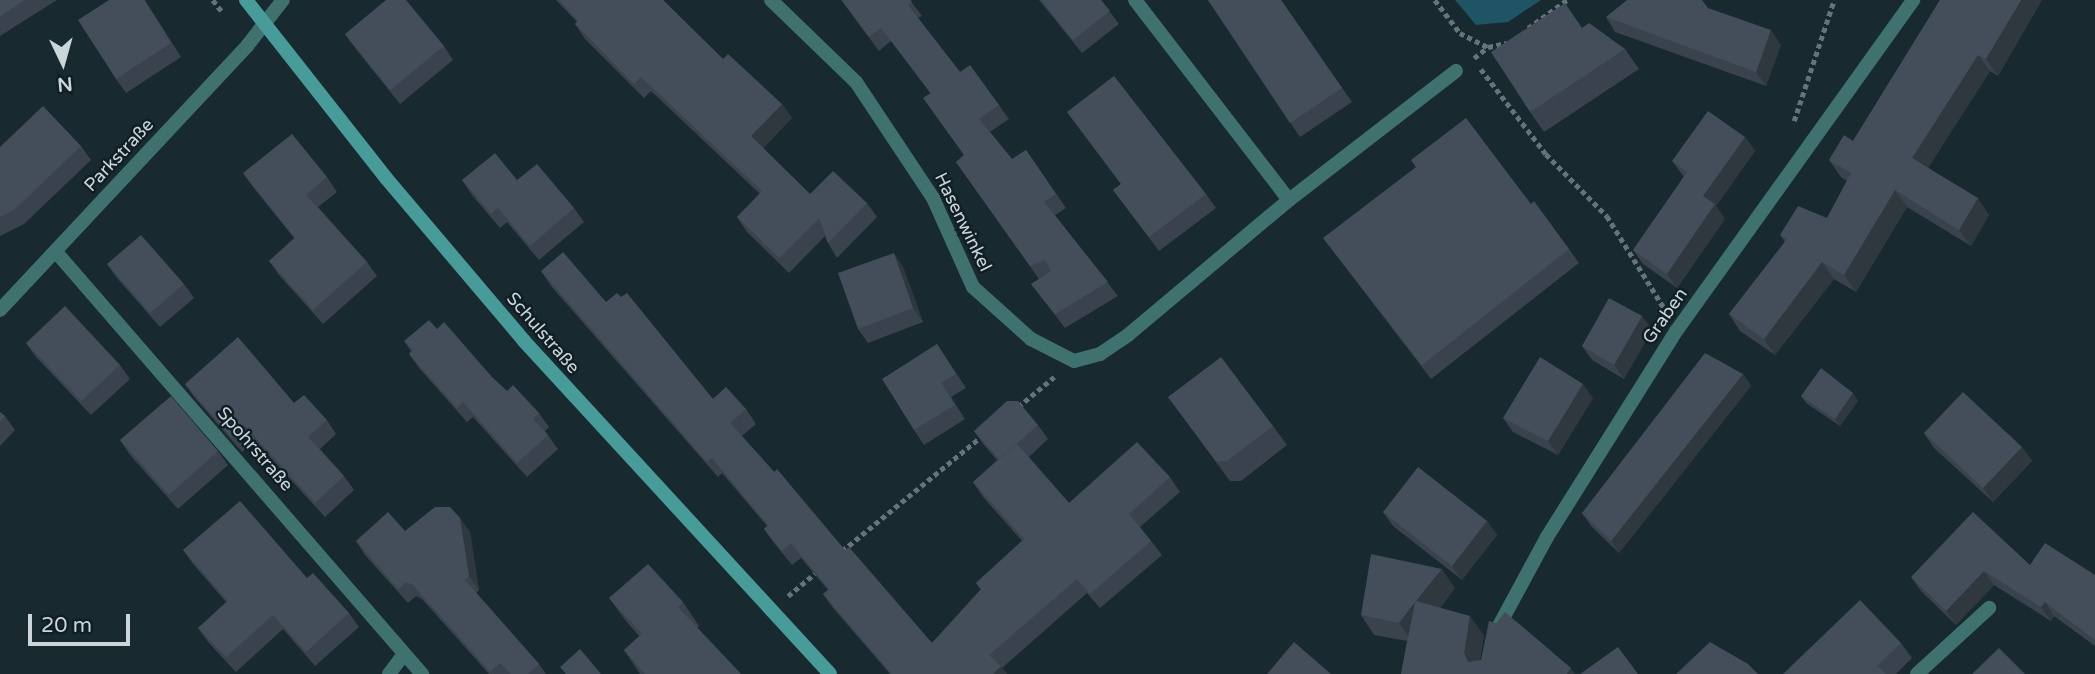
<!DOCTYPE html>
<meta charset="utf-8">
<style>
body{margin:0}
#map{position:relative;width:2095px;height:674px;overflow:hidden;background:#18292f;font-family:"Varela Round",sans-serif}
div>[style]{position:absolute}
.green>*{inset:0;background:#1f5464}
.path>*{height:4.5px;margin-top:-2.25px;transform-origin:0;background:repeating-linear-gradient(90deg,#667479 0 5px,transparent 0 8.5px)}
.street>*{height:14px;margin:-7px;padding:0 7px;transform-origin:7px;border-radius:7px;background:#3f716f}
.secondary>*{height:14px;margin:-7px;padding:0 7px;transform-origin:7px;border-radius:7px;background:#479b99}
.wall>*{inset:0;background:#3a434d}
.shaded-wall>*{inset:0;background:#2f373f}
.building>*{inset:0;background:#434e5a}
span{translate:-50% -50%;white-space:nowrap;text-align:center;line-height:1.15;-webkit-text-stroke:5px #0f1f25;paint-order:stroke}
.street-label{font-size:18px;color:#ccd6da}
.north{position:absolute;left:28px;top:28px;width:70px;height:70px;-webkit-text-stroke:5px #0f1f25;paint-order:stroke;rotate:175deg;font-size:19px;font-weight:700;line-height:28px;text-align:center;color:#ccd6da}
.north::after{content:'';display:block;margin:auto;width:24px;height:32px;background:#ccd6da;clip-path:polygon(50% 0,100% 100%,50% 72%,0 100%)}
.scale{position:absolute;left:28px;top:614px;width:102px;height:32px;box-sizing:border-box;border:4px solid #ccd6da;border-top:0;padding-left:9px;font-size:21px;line-height:24px;white-space:nowrap;color:#ccd6da;-webkit-text-stroke:5px #0f1f25;paint-order:stroke}
</style>
<div id="map">
<div class="green">
<div style="clip-path:polygon(1455px 0,1541px 0,1508px 22px,1476px 25px)"></div>
</div>
<div class="path">
<div style="left:213px;top:0;width:16px;rotate:52deg"></div>
<div style="left:1435px;top:0;width:41px;rotate:52.9deg"></div>
<div style="left:1460px;top:33px;width:31px;rotate:27deg"></div>
<div style="left:1528px;top:28px;width:48px;rotate:-35.7deg"></div>
<div style="left:1474px;top:58px;width:18px;rotate:-38deg"></div>
<div style="left:1488px;top:47px;width:19px;rotate:-12deg"></div>
<div style="left:1481px;top:69px;width:107px;rotate:52.6deg"></div>
<div style="left:1546px;top:154px;width:87px;rotate:45.5deg"></div>
<div style="left:1607px;top:216px;width:108px;rotate:58.2deg"></div>
<div style="left:1794px;top:121px;width:127px;rotate:-71.7deg"></div>
<div style="left:1018px;top:407px;width:47px;rotate:-39.8deg"></div>
<div style="left:842px;top:551px;width:180px;rotate:-39.4deg"></div>
<div style="left:788px;top:596px;width:40px;rotate:-40deg"></div>
</div>
<div class="street">
<div style="left:771px;top:0;width:118px;rotate:44deg"></div>
<div style="left:856px;top:82px;width:139px;rotate:56.4deg"></div>
<div style="left:933px;top:198px;width:98px;rotate:65.8deg"></div>
<div style="left:973px;top:287px;width:78px;rotate:41.9deg"></div>
<div style="left:1031px;top:339px;width:48px;rotate:27.1deg"></div>
<div style="left:1074px;top:361px;width:27px;rotate:-15deg"></div>
<div style="left:1100px;top:354px;width:34px;rotate:-34deg"></div>
<div style="left:1128px;top:335px;width:210px;rotate:-40deg"></div>
<div style="left:1289px;top:200px;width:211px;rotate:-37.7deg"></div>
<div style="left:1135px;top:0;width:252px;rotate:52.4deg"></div>
<div style="left:56px;top:252px;width:559px;rotate:49.06deg"></div>
<div style="left:0;top:310px;width:362px;rotate:-46.9deg"></div>
<div style="left:247px;top:46px;width:58px;rotate:-52deg"></div>
<div style="left:1494px;top:635px;width:111px;rotate:-61.6deg"></div>
<div style="left:1547px;top:537px;width:244px;rotate:-57.9deg"></div>
<div style="left:1677px;top:330px;width:406px;rotate:-54.4deg"></div>
<div style="left:389px;top:674px;width:25px;rotate:-53deg"></div>
<div style="left:1917px;top:674px;width:98px;rotate:-42.5deg"></div>
</div>
<div class="secondary">
<div style="left:246px;top:0;width:226px;rotate:51.8deg"></div>
<div style="left:386px;top:178px;width:214px;rotate:49.7deg"></div>
<div style="left:524px;top:341px;width:452px;rotate:47.4deg"></div>
</div>
<div class="wall">
<div style="clip-path:polygon(0 0,57px 0,0 36px)"></div>
<div style="clip-path:polygon(109px 0,145px 0,181px 57px,126px 93px,116px 79px)"></div>
<div style="clip-path:polygon(556px 0,663px 0,723px 59px,782px 104px,792px 118px,763px 148px,810px 194px,867px 203px,877px 217px,837px 258px,828px 243px,825px 236px,789px 273px,747px 232px,737px 217px,760px 194px,651px 91px,644px 98px,585px 39px,575px 24px,577px 22px)"></div>
<div style="clip-path:polygon(841px 0,910px 0,922px 16px,918px 18px,960px 72px,999px 105px,1009px 119px,990px 132px,1012px 159px,1026px 150px,1066px 208px,1055px 215px,1118px 296px,1065px 328px,1031px 284px,1039px 279px,956px 162px,964px 155px,930px 93px,891px 41px,879px 51px)"></div>
<div style="clip-path:polygon(1039px 0,1101px 0,1119px 24px,1082px 53px)"></div>
<div style="clip-path:polygon(1208px 0,1281px 0,1352px 102px,1300px 137px)"></div>
<div style="clip-path:polygon(1940px 0,2042px 0,1998px 76px,1990px 71px,1928px 168px,1989px 215px,1971px 246px,1907px 207px,1856px 292px,1834px 279px,1775px 355px,1740px 331px,1729px 314px,1785px 242px,1780px 235px,1827px 218px,1847px 181px,1841px 177px,1829px 160px,1853px 141px)"></div>
<div style="clip-path:polygon(1708px 8px,1781px 45px,1766px 86px,1615px 32px,1606px 17px)"></div>
<div style="clip-path:polygon(1583px 28px,1625px 49px,1639px 69px,1544px 132px,1530px 112px)"></div>
<div style="clip-path:polygon(345px 34px,444px 46px,453px 60px,400px 104px,355px 48px)"></div>
<div style="clip-path:polygon(1067px 112px,1206px 194px,1216px 208px,1159px 251px,1113px 190px,1121px 184px)"></div>
<div style="clip-path:polygon(1745px 137px,1755px 151px,1716px 206px,1725px 219px,1677px 288px,1643px 264px,1633px 250px,1684px 177px,1672px 161px)"></div>
<div style="clip-path:polygon(81px 146px,91px 160px,24px 224px,0 236px,0 147px)"></div>
<div style="clip-path:polygon(243px 173px,327px 177px,337px 192px,318px 207px,367px 262px,377px 276px,323px 324px,279px 275px,269px 261px,294px 238px,253px 187px)"></div>
<div style="clip-path:polygon(462px 180px,517px 180px,574px 208px,584px 222px,539px 260px,507px 222px,500px 228px,472px 195px)"></div>
<div style="clip-path:polygon(1531px 204px,1569px 249px,1579px 263px,1431px 379px,1323px 238px)"></div>
<div style="clip-path:polygon(107px 264px,184px 284px,194px 298px,160px 327px,117px 278px)"></div>
<div style="clip-path:polygon(903px 267px,923px 322px,868px 343px,858px 329px)"></div>
<div style="clip-path:polygon(541px 271px,606px 302px,713px 399px,746px 409px,756px 424px,742px 436px,845px 550px,932px 643px,981px 590px,976px 583px,1022px 541px,983px 497px,973px 482px,997px 460px,984px 445px,974px 431px,1038px 425px,1048px 439px,1029px 457px,1069px 503px,1170px 477px,1180px 492px,1140px 527px,1162px 555px,1100px 608px,1087px 593px,1002px 668px,1007px 674px,890px 674px,833px 608px,823px 594px,828px 590px,801px 558px,792px 565px,774px 543px,764px 529px,767px 526px,722px 473px,718px 477px,551px 286px)"></div>
<div style="clip-path:polygon(1642px 316px,1652px 330px,1624px 379px,1592px 360px,1582px 346px)"></div>
<div style="clip-path:polygon(437px 329px,507px 391px,539px 413px,549px 427px,545px 431px,558px 449px,527px 477px,473px 417px,467px 422px,419px 368px,409px 354px,411px 351px,404px 341px)"></div>
<div style="clip-path:polygon(26px 343px,120px 365px,130px 379px,91px 415px,36px 357px)"></div>
<div style="clip-path:polygon(937px 344px,966px 388px,951px 397px,965px 419px,924px 445px,914px 430px)"></div>
<div style="clip-path:polygon(1743px 374px,1751px 386px,1619px 553px,1591px 526px,1582px 513px)"></div>
<div style="clip-path:polygon(185px 384px,294px 403px,327px 420px,336px 434px,320px 449px,344px 476px,354px 490px,325px 517px,255px 441px,242px 452px,195px 398px)"></div>
<div style="clip-path:polygon(1801px 396px,1858px 401px,1840px 426px,1806px 403px)"></div>
<div style="clip-path:polygon(1168px 397px,1273px 426px,1287px 445px,1241px 481px,1230px 481px)"></div>
<div style="clip-path:polygon(1593px 398px,1558px 455px,1513px 432px,1503px 418px)"></div>
<div style="clip-path:polygon(0 412px,5px 416px,15px 430px,0 446px)"></div>
<div style="clip-path:polygon(1924px 433px,2022px 447px,2032px 461px,1993px 502px,1934px 448px)"></div>
<div style="clip-path:polygon(120px 440px,218px 451px,228px 465px,178px 509px,130px 455px)"></div>
<div style="clip-path:polygon(1383px 512px,1487px 521px,1497px 535px,1462px 580px,1393px 526px)"></div>
<div style="clip-path:polygon(460px 518px,470px 532px,479px 590px,476px 593px,539px 664px,546px 674px,489px 674px,422px 599px,416px 596px,408px 603px,365px 555px,356px 541px,405px 531px)"></div>
<div style="clip-path:polygon(183px 550px,307px 578px,349px 613px,359px 627px,315px 666px,283px 629px,236px 672px,208px 642px,198px 628px,226px 602px,193px 564px)"></div>
<div style="clip-path:polygon(2030px 565px,2095px 575px,2095px 646px,2054px 616px,2051px 621px,1994px 585px,1956px 625px,1921px 591px,1911px 577px)"></div>
<div style="clip-path:polygon(1455px 588px,1440px 608px,1484px 635px,1480px 660px,1571px 668px,1401px 674px,1407px 641px,1374px 635px,1361px 615px)"></div>
<div style="clip-path:polygon(609px 598px,683px 602px,699px 626px,697px 628px,741px 674px,640px 674px,624px 650px,639px 636px,626px 621px)"></div>
<div style="clip-path:polygon(1901px 643px,1912px 658px,1896px 674px,1783px 674px)"></div>
</div>
<div class="shaded-wall">
<div style="clip-path:polygon(2021px 0,2042px 0,1998px 76px,1986px 59px)"></div>
<div style="clip-path:polygon(1771px 30px,1781px 45px,1766px 86px,1756px 72px)"></div>
<div style="clip-path:polygon(1978px 55px,1990px 71px,1924px 174px,1912px 158px)"></div>
<div style="clip-path:polygon(782px 104px,792px 118px,761px 151px,751px 136px)"></div>
<div style="clip-path:polygon(1745px 137px,1755px 151px,1716px 206px,1725px 219px,1677px 288px,1667px 274px,1703px 196px)"></div>
<div style="clip-path:polygon(1895px 190px,1907px 207px,1856px 292px,1844px 275px)"></div>
<div style="clip-path:polygon(1978px 198px,1989px 215px,1971px 246px,1959px 230px)"></div>
<div style="clip-path:polygon(894px 253px,903px 267px,923px 322px,913px 308px)"></div>
<div style="clip-path:polygon(1822px 262px,1834px 279px,1775px 355px,1764px 339px)"></div>
<div style="clip-path:polygon(1642px 316px,1652px 330px,1624px 379px,1614px 365px)"></div>
<div style="clip-path:polygon(1743px 374px,1751px 386px,1619px 553px,1611px 541px)"></div>
<div style="clip-path:polygon(1583px 384px,1593px 398px,1558px 455px,1548px 441px)"></div>
<div style="clip-path:polygon(1853px 393px,1858px 401px,1840px 426px,1835px 419px)"></div>
<div style="clip-path:polygon(2022px 447px,2032px 461px,1993px 502px,1983px 488px)"></div>
<div style="clip-path:polygon(460px 518px,470px 532px,479px 590px,469px 576px)"></div>
<div style="clip-path:polygon(1487px 521px,1497px 535px,1462px 580px,1452px 566px)"></div>
<div style="clip-path:polygon(1442px 569px,1455px 588px,1430px 621px,1416px 601px)"></div>
<div style="clip-path:polygon(1984px 571px,1994px 585px,1956px 625px,1946px 611px)"></div>
<div style="clip-path:polygon(1415px 602px,1413px 642px,1399px 623px)"></div>
<div style="clip-path:polygon(2045px 602px,2054px 616px,2051px 621px,2041px 607px)"></div>
<div style="clip-path:polygon(1470px 616px,1484px 635px,1478px 672px,1468px 662px,1464px 653px)"></div>
<div style="clip-path:polygon(1001px 666px,1007px 674px,993px 674px)"></div>
<div style="clip-path:polygon(1571px 668px,1575px 674px,1567px 674px)"></div>
</div>
<div class="building">
<div style="clip-path:polygon(0 0,25px 0,0 16px)"></div>
<div style="clip-path:polygon(109px 0,144px 0,171px 43px,116px 79px,78px 20px)"></div>
<div style="clip-path:polygon(386px 0,406px 0,444px 46px,390px 90px,345px 34px)"></div>
<div style="clip-path:polygon(559px 0,663px 0,723px 59px,728px 54px,782px 104px,751px 136px,810px 194px,833px 171px,867px 203px,828px 243px,819px 218px,779px 258px,737px 217px,762px 191px,641px 77px,634px 84px,575px 24px,578px 21px)"></div>
<div style="clip-path:polygon(842px 0,910px 0,912px 2px,908px 5px,960px 72px,970px 65px,999px 105px,979px 119px,1012px 159px,1026px 150px,1056px 194px,1044px 202px,1108px 282px,1055px 314px,1031px 284px,1051px 271px,1045px 260px,1030px 266px,956px 162px,964px 155px,923px 98px,931px 93px,881px 28px,869px 37px)"></div>
<div style="clip-path:polygon(1041px 0,1101px 0,1110px 11px,1073px 40px)"></div>
<div style="clip-path:polygon(1208px 0,1281px 0,1342px 88px,1290px 123px)"></div>
<div style="clip-path:polygon(1627px 0,1702px 0,1708px 8px,1771px 30px,1756px 72px,1606px 17px)"></div>
<div style="clip-path:polygon(1940px 0,2021px 0,1986px 59px,1978px 55px,1912px 158px,1978px 198px,1959px 230px,1895px 190px,1844px 275px,1822px 262px,1764px 339px,1729px 314px,1787px 239px,1780px 235px,1798px 206px,1827px 218px,1851px 173px,1829px 160px,1844px 135px,1853px 141px)"></div>
<div style="clip-path:polygon(1565px 3px,1582px 28px,1589px 23px,1625px 49px,1530px 112px,1491px 52px)"></div>
<div style="clip-path:polygon(1114px 76px,1206px 194px,1149px 237px,1113px 190px,1121px 184px,1067px 112px)"></div>
<div style="clip-path:polygon(43px 106px,81px 146px,14px 210px,0 217px,0 147px)"></div>
<div style="clip-path:polygon(1708px 111px,1745px 137px,1703px 196px,1715px 204px,1667px 274px,1633px 250px,1687px 172px,1672px 161px)"></div>
<div style="clip-path:polygon(1466px 118px,1531px 204px,1534px 201px,1569px 249px,1422px 365px,1323px 238px,1416px 167px,1411px 160px)"></div>
<div style="clip-path:polygon(292px 134px,327px 177px,306px 195px,367px 262px,313px 310px,269px 261px,295px 238px,243px 173px)"></div>
<div style="clip-path:polygon(495px 153px,517px 180px,537px 164px,574px 208px,530px 246px,498px 208px,491px 214px,462px 180px)"></div>
<div style="clip-path:polygon(141px 235px,184px 284px,150px 313px,107px 264px)"></div>
<div style="clip-path:polygon(563px 252px,606px 302px,617px 293px,621px 297px,627px 293px,713px 399px,726px 387px,746px 409px,730px 423px,774px 472px,777px 469px,845px 550px,849px 547px,932px 643px,981px 589px,976px 583px,1024px 539px,973px 482px,1017px 444px,1069px 503px,1137px 442px,1170px 477px,1129px 514px,1151px 541px,1090px 594px,1077px 579px,989px 655px,1001px 666px,993px 674px,892px 674px,823px 594px,829px 589px,791px 543px,782px 551px,764px 529px,768px 525px,712px 458px,707px 462px,541px 271px)"></div>
<div style="clip-path:polygon(894px 253px,913px 308px,858px 329px,838px 273px)"></div>
<div style="clip-path:polygon(1609px 298px,1642px 316px,1614px 365px,1582px 346px)"></div>
<div style="clip-path:polygon(65px 306px,120px 365px,81px 401px,26px 343px)"></div>
<div style="clip-path:polygon(429px 320px,437px 329px,444px 322px,492px 377px,507px 391px,513px 385px,539px 413px,533px 419px,548px 435px,517px 463px,463px 402px,457px 408px,409px 354px,413px 350px,404px 341px)"></div>
<div style="clip-path:polygon(238px 337px,294px 403px,304px 395px,327px 420px,308px 437px,344px 476px,315px 503px,245px 426px,232px 438px,185px 384px)"></div>
<div style="clip-path:polygon(937px 344px,956px 374px,941px 383px,955px 405px,914px 430px,882px 379px)"></div>
<div style="clip-path:polygon(1705px 353px,1743px 374px,1611px 541px,1582px 513px)"></div>
<div style="clip-path:polygon(1221px 357px,1273px 426px,1227px 461px,1216px 461px,1168px 397px)"></div>
<div style="clip-path:polygon(1540px 357px,1583px 384px,1548px 441px,1503px 418px)"></div>
<div style="clip-path:polygon(1821px 368px,1853px 393px,1835px 419px,1801px 396px)"></div>
<div style="clip-path:polygon(1963px 392px,2022px 447px,1983px 488px,1924px 433px)"></div>
<div style="clip-path:polygon(171px 396px,218px 451px,169px 495px,120px 440px)"></div>
<div style="clip-path:polygon(1007px 401px,1018px 401px,1038px 425px,999px 459px,974px 431px)"></div>
<div style="clip-path:polygon(0 412px,5px 416px,0 422px)"></div>
<div style="clip-path:polygon(1418px 467px,1487px 521px,1452px 566px,1383px 512px)"></div>
<div style="clip-path:polygon(240px 501px,307px 578px,313px 573px,349px 613px,306px 652px,273px 615px,226px 657px,198px 628px,228px 601px,183px 550px)"></div>
<div style="clip-path:polygon(435px 507px,450px 507px,460px 518px,469px 576px,465px 580px,539px 664px,528px 674px,511px 674px,500px 663px,490px 672px,413px 585px,406px 582px,398px 589px,356px 541px,388px 512px,405px 531px)"></div>
<div style="clip-path:polygon(1973px 512px,2030px 565px,2045px 543px,2095px 575px,2095px 640px,2045px 602px,2041px 607px,1984px 571px,1946px 611px,1911px 577px)"></div>
<div style="clip-path:polygon(1371px 554px,1442px 569px,1416px 601px,1470px 616px,1464px 653px,1468px 662px,1481px 660px,1489px 621px,1496px 623px,1505px 612px,1571px 668px,1567px 674px,1401px 674px,1415px 602px,1399px 623px,1361px 615px)"></div>
<div style="clip-path:polygon(648px 564px,683px 602px,678px 607px,741px 674px,645px 674px,624px 650px,642px 634px,609px 598px)"></div>
<div style="clip-path:polygon(1860px 600px,1901px 643px,1877px 666px,1886px 674px,1783px 674px)"></div>
<div style="clip-path:polygon(1294px 642px,1331px 674px,1267px 674px)"></div>
<div style="clip-path:polygon(1710px 642px,1748px 664px,1758px 674px,1676px 674px)"></div>
<div style="clip-path:polygon(1618px 647px,1638px 674px,1580px 674px)"></div>
<div style="clip-path:polygon(1999px 648px,2025px 674px,1972px 674px)"></div>
<div style="clip-path:polygon(580px 649px,601px 674px,566px 674px,560px 667px)"></div>
</div>
<div class="street-label">
<span style="left:119px;top:155px;rotate:-47deg">Parkstraße</span>
<span style="left:963px;top:222px;rotate:64deg">Hasenwinkel</span>
<span style="left:1665px;top:316px;rotate:-55deg">Graben</span>
<span style="left:543px;top:333px;rotate:49deg">Schulstraße</span>
<span style="left:255px;top:449px;rotate:49deg">Spohrstraße</span>
</div>
<div class="north">N</div>
<div class="scale">20 m</div>
</div>
